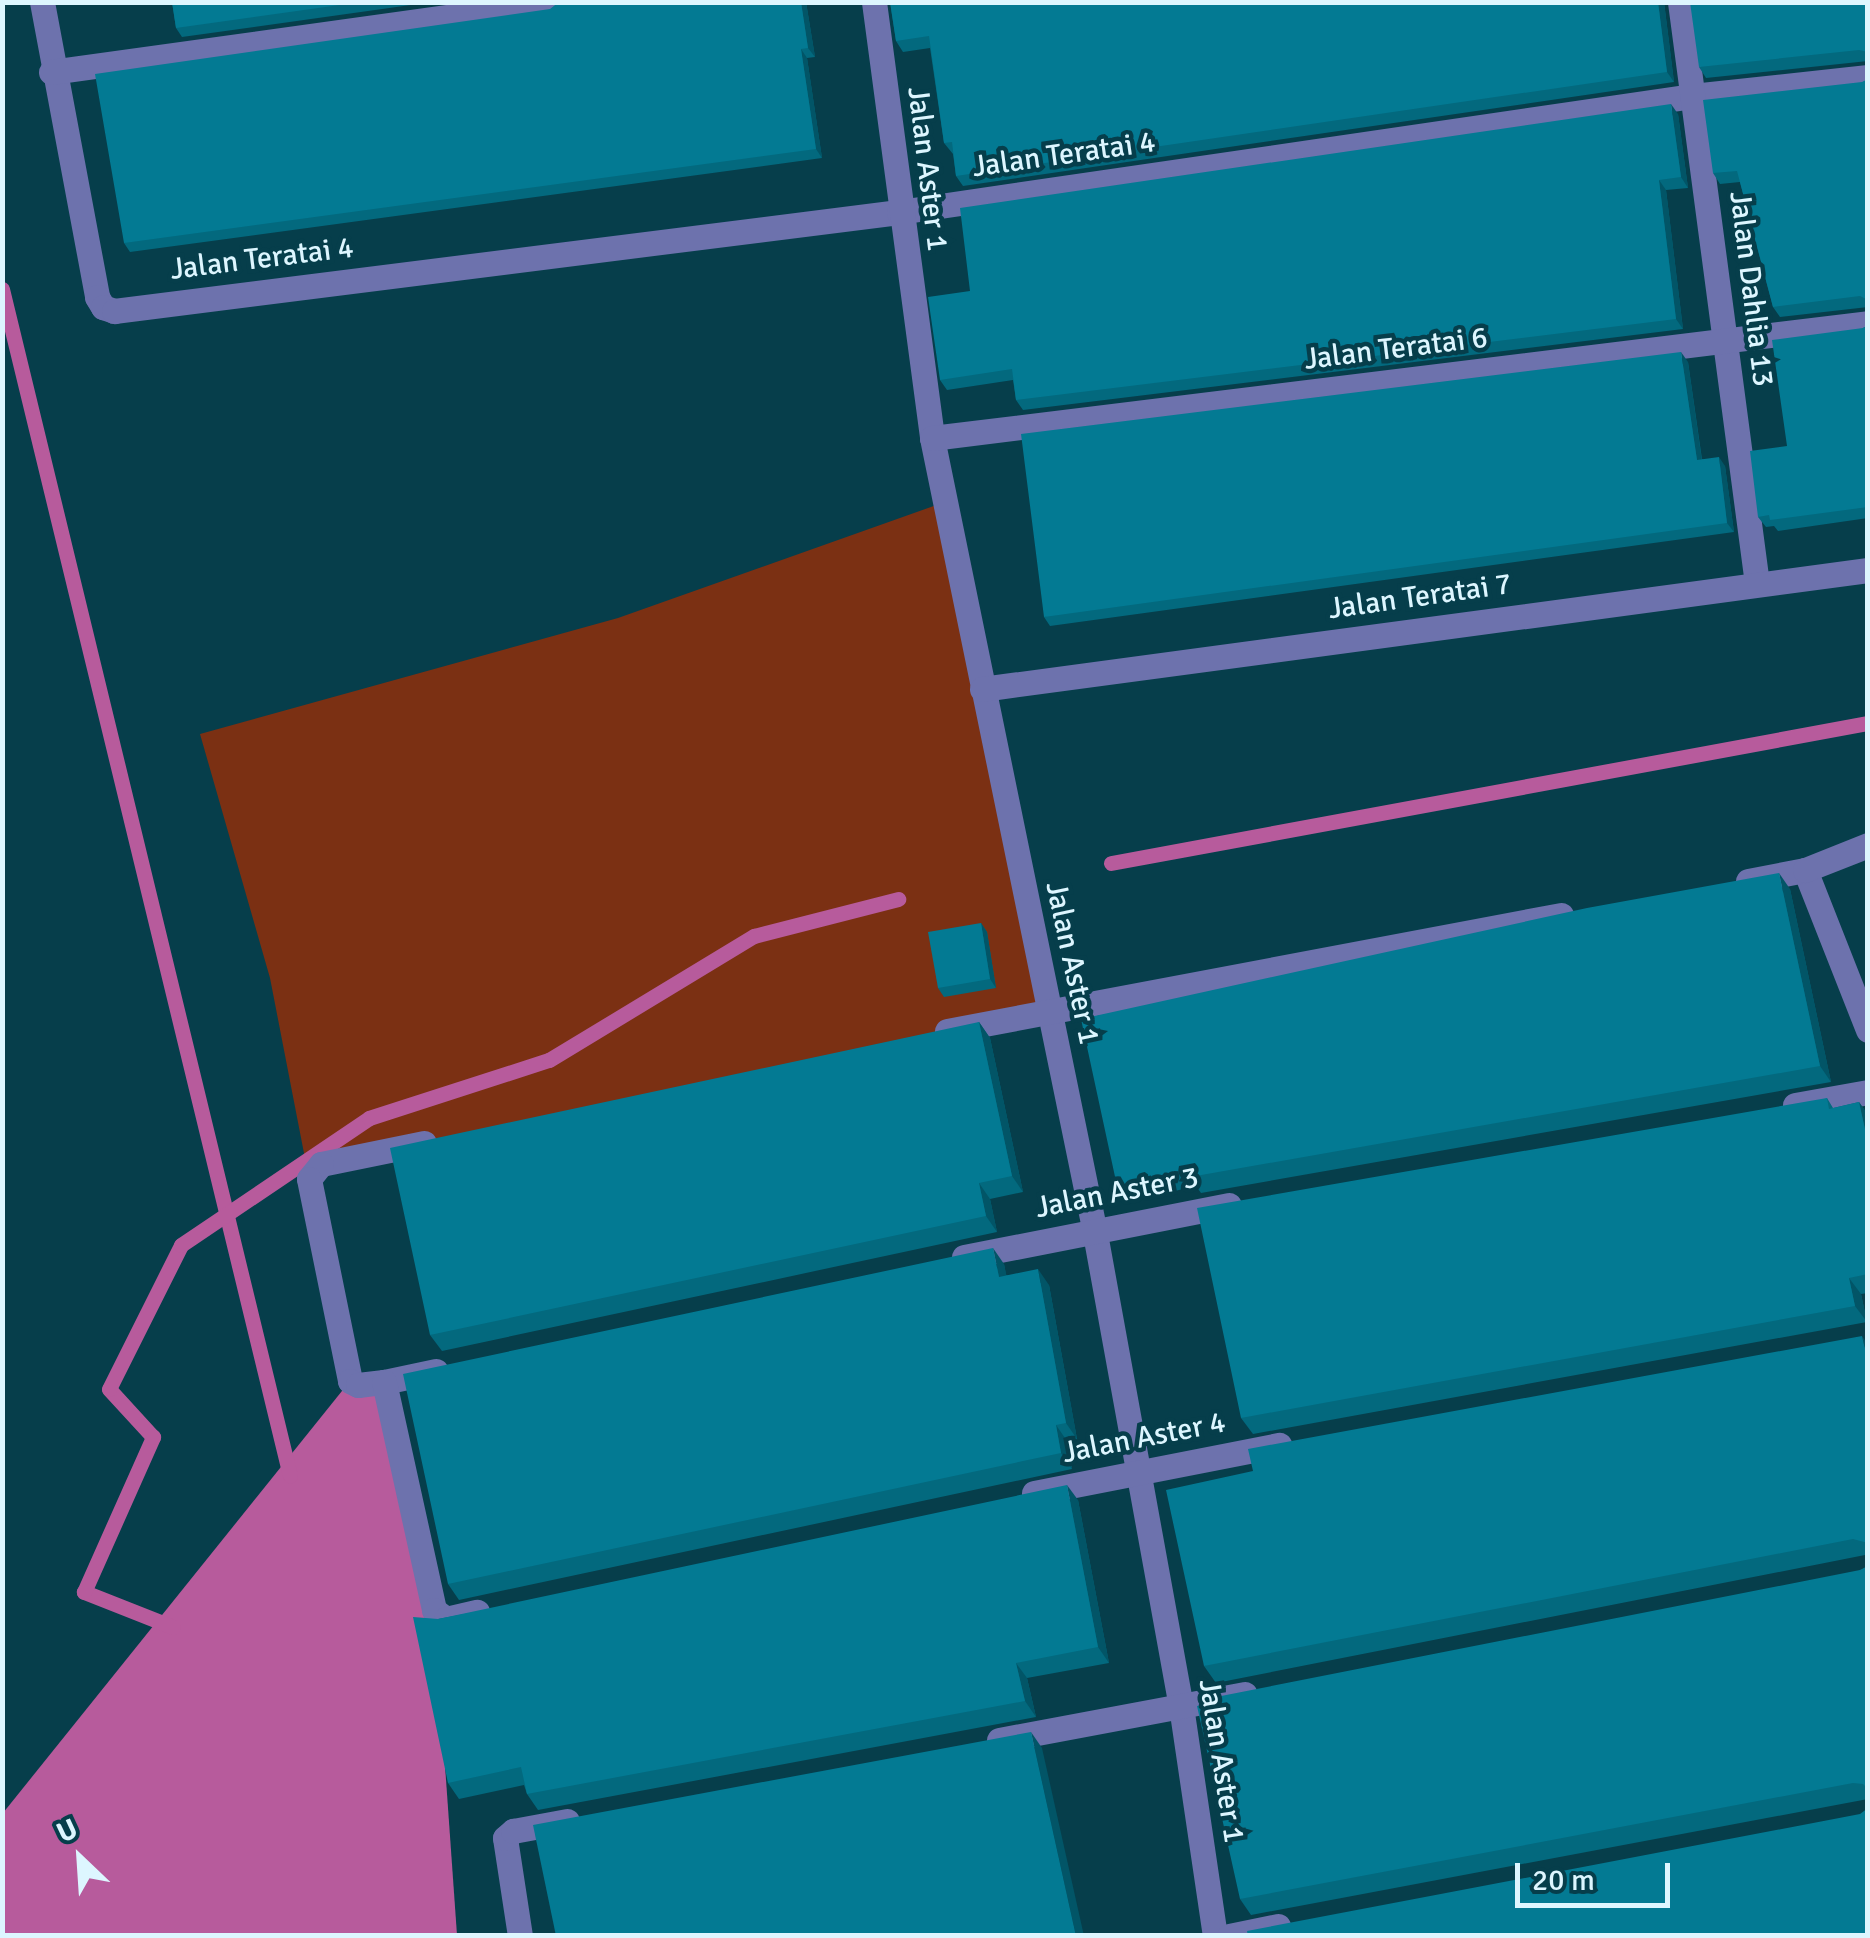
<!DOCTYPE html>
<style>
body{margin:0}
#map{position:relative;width:1870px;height:1938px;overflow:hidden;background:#063e4b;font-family:Signika,sans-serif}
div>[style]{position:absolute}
.green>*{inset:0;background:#7b3013}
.water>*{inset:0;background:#b75b9c}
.stream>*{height:15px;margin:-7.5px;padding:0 7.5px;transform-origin:7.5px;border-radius:7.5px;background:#b75b9c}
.minor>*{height:25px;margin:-12.5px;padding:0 12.5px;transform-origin:12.5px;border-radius:12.5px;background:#6d72ad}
.wall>*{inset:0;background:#03697e}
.shaded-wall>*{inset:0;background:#025567}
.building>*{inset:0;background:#037a93}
span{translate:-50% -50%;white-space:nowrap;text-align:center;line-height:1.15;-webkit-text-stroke:9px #063e4b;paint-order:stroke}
.street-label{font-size:30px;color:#ddf6ff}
.frame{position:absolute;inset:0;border:5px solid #ddf6ff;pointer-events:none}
.north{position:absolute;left:30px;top:1808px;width:100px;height:100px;-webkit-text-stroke:8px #063e4b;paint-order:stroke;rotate:335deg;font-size:28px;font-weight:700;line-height:40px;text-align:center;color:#ddf6ff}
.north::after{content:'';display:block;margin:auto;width:35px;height:45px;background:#ddf6ff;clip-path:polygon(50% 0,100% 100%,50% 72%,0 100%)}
.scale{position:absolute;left:1515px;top:1863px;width:155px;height:45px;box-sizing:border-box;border:5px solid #ddf6ff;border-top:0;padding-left:12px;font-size:30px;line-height:35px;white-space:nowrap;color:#ddf6ff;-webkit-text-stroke:8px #063e4b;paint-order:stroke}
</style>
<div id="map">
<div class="green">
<div style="clip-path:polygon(945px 502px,1049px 1009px,309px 1179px,270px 978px,200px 734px,618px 618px)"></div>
</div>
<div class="water">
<div style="clip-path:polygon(350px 1381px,384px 1382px,434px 1610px,457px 1935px,3px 1936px,3px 1813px)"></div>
</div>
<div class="stream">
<div style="left:2px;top:289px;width:1221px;rotate:76.36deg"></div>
<div style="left:1111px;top:863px;width:770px;rotate:-10.48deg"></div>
<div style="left:173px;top:1627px;width:96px;rotate:-158.5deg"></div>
<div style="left:84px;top:1592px;width:170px;rotate:-66deg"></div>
<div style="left:153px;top:1437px;width:65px;rotate:-132.5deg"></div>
<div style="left:109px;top:1389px;width:161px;rotate:-63.4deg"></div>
<div style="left:181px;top:1245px;width:227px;rotate:-34deg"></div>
<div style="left:369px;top:1118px;width:189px;rotate:-17.9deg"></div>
<div style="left:549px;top:1060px;width:240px;rotate:-31.2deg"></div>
<div style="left:754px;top:936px;width:149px;rotate:-14.4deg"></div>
</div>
<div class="minor">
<div style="left:42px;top:2px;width:300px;rotate:79.4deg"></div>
<div style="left:97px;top:297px;width:12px;rotate:59deg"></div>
<div style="left:103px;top:307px;width:12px;rotate:20deg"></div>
<div style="left:114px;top:311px;width:791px;rotate:-7.19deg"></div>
<div style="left:899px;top:212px;width:801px;rotate:-8.32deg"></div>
<div style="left:1692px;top:96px;width:177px;rotate:-6.2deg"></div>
<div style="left:874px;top:2px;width:440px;rotate:82.4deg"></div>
<div style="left:932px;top:438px;width:806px;rotate:78.41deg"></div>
<div style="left:1094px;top:1228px;width:486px;rotate:79.7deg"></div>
<div style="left:1181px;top:1706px;width:232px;rotate:81.6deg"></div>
<div style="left:1680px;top:2px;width:587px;rotate:82.46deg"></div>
<div style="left:51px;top:72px;width:508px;rotate:-7.92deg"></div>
<div style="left:932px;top:438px;width:943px;rotate:-7deg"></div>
<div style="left:982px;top:689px;width:894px;rotate:-7.65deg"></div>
<div style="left:1805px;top:870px;width:172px;rotate:68.5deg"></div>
<div style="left:1748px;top:881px;width:58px;rotate:-10.9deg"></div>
<div style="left:1805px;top:870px;width:68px;rotate:-21.6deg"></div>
<div style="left:947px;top:1031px;width:625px;rotate:-10.7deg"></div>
<div style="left:1795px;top:1105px;width:74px;rotate:-10.1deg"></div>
<div style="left:424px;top:1143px;width:105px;rotate:168.5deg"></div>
<div style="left:321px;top:1164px;width:19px;rotate:129deg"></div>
<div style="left:309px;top:1179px;width:206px;rotate:78.5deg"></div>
<div style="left:350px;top:1381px;width:9px;rotate:27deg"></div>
<div style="left:358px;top:1385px;width:26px;rotate:-7deg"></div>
<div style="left:384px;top:1382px;width:53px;rotate:-11.9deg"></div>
<div style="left:964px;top:1257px;width:270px;rotate:-11.1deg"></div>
<div style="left:384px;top:1382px;width:233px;rotate:77.6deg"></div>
<div style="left:434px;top:1610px;width:15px;rotate:37deg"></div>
<div style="left:446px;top:1619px;width:32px;rotate:-13deg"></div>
<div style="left:1034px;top:1493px;width:250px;rotate:-11.1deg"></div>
<div style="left:999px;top:1740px;width:250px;rotate:-10.6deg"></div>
<div style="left:520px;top:1936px;width:99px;rotate:-98.7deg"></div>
<div style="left:505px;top:1838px;width:11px;rotate:-41deg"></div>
<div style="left:513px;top:1831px;width:55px;rotate:-10.5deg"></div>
<div style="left:1229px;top:1936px;width:50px;rotate:-11.5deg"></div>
</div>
<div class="wall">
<div style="clip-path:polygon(172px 2px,432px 2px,182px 37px,176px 28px)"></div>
<div style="clip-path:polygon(806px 2px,815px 57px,807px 58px,822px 158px,130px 252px,124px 243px,550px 9px)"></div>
<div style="clip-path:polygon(890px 2px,1664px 2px,1674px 82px,963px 186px,956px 176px,953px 154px,944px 143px,930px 48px,903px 52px,896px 41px)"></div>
<div style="clip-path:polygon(1868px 2px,1868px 61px,1706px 78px,1699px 67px)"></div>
<div style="clip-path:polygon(1868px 79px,1868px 307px,1780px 317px,1773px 307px,1740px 182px,1720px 184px,1713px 173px)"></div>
<div style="clip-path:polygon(1678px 114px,1688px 188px,1666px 190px,1683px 329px,1023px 410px,1016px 400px,1013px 380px,947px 390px,940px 380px,970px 291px)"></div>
<div style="clip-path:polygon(1868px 325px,1868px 518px,1778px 531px,1774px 526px,1766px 527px,1758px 517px,1787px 446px,1863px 328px)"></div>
<div style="clip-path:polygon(1688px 362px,1702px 459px,1725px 466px,1734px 532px,1050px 626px,1044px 617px)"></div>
<div style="clip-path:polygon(1790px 889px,1831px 1082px,1201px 1193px,1196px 1186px,1128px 1202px,1117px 1186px)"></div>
<div style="clip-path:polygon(981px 923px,987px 932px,996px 988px,944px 997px,938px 988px)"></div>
<div style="clip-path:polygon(979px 1022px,990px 1038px,1023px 1192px,990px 1199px,997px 1232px,442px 1351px,430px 1335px)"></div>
<div style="clip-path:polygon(1827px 1098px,1833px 1108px,1859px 1102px,1868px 1115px,1868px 1293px,1861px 1294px,1867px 1322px,1253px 1434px,1241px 1418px)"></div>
<div style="clip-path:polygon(1004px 1264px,1006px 1275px,1049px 1285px,1077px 1439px,1067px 1441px,1072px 1469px,459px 1600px,448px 1584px)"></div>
<div style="clip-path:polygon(1868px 1345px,1868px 1556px,1865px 1555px,1216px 1683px,1204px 1666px)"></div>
<div style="clip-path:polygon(1078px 1500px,1109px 1663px,1027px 1678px,1036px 1717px,538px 1810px,527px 1794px,524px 1785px,459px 1799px,448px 1783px,438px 1619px)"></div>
<div style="clip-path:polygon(1868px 1566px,1868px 1799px,1251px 1915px,1240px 1899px)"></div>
</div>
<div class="shaded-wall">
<div style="clip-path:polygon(801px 2px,806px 2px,815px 57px,808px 48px)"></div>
<div style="clip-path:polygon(1658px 2px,1664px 2px,1674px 82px,1667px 72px)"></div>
<div style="clip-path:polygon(801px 49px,807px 58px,822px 158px,816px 149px)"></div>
<div style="clip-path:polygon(1671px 104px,1678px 114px,1688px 188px,1681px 177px)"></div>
<div style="clip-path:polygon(1659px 180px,1666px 190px,1683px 329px,1676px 319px)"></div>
<div style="clip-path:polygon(1681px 352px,1688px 362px,1703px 469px,1697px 460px)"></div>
<div style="clip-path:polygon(1719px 457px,1725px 466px,1734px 532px,1727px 523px)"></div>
<div style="clip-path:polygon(1779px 873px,1790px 889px,1831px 1082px,1820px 1066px)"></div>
<div style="clip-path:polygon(981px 923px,987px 932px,996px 988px,990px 979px)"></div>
<div style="clip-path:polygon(979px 1022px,990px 1038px,1023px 1192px,1012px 1176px)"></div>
<div style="clip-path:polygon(1859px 1102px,1868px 1115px,1868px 1143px)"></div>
<div style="clip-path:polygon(979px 1183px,990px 1199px,997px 1232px,986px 1216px)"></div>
<div style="clip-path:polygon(993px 1248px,1004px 1264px,1010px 1292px,999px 1277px)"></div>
<div style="clip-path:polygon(1038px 1269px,1049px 1285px,1077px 1439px,1066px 1423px)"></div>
<div style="clip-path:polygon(1849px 1278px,1861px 1294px,1867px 1322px,1855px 1306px)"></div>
<div style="clip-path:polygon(1862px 1336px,1868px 1345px,1868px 1362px)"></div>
<div style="clip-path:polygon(1056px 1425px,1067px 1441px,1072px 1469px,1061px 1453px)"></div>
<div style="clip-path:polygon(1067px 1485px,1078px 1500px,1109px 1663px,1098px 1647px)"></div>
<div style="clip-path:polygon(1016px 1663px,1027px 1678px,1036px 1717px,1025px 1701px)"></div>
<div style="clip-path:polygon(1031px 1732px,1042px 1748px,1084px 1936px,1076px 1936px)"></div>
</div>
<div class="building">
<div style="clip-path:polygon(172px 2px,361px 2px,176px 28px)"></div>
<div style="clip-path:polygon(559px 2px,801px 2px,808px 48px,801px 49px,816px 149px,124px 243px,95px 74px,550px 9px)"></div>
<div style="clip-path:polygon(890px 2px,1658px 2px,1667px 72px,956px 176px,952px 142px,944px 143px,929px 36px,896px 41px)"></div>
<div style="clip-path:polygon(1690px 2px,1868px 2px,1868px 52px,1859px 50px,1699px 67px)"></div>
<div style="clip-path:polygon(1868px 79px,1868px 300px,1860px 296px,1773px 307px,1737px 171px,1713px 173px,1703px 100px,1862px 82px)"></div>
<div style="clip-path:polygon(1671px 104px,1681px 177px,1659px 180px,1676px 319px,1016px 400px,1012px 369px,940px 380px,928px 297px,970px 291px,960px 208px)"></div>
<div style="clip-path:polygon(1868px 325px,1868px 507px,1770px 520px,1769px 515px,1758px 517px,1750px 451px,1787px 446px,1772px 340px,1863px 328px)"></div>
<div style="clip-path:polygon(1681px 352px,1697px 460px,1719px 457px,1727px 523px,1044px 617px,1021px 434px)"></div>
<div style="clip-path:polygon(1779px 873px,1820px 1066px,1190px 1177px,1188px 1169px,1117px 1186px,1081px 1019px,1587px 908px)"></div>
<div style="clip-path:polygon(981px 923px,990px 979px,938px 988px,928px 932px)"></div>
<div style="clip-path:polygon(979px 1022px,1012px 1176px,979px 1183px,986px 1216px,430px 1335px,390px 1148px)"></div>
<div style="clip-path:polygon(1827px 1098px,1829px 1109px,1859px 1102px,1868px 1143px,1868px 1274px,1849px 1278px,1855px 1306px,1241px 1418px,1197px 1208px)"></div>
<div style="clip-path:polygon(993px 1248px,999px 1277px,1038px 1269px,1066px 1423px,1056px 1425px,1061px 1453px,448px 1584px,403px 1374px)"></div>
<div style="clip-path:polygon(1862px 1336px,1868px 1362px,1868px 1543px,1853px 1539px,1204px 1666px,1166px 1490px,1253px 1471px,1248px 1449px)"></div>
<div style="clip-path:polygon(1067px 1485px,1098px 1647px,1016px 1663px,1025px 1701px,527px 1794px,521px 1767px,448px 1783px,413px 1617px,438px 1619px)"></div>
<div style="clip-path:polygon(1868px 1566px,1868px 1789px,1863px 1784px,1853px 1783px,1240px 1899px,1197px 1706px,1212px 1703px,1211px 1698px,1860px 1570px)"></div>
<div style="clip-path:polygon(1031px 1732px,1076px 1936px,556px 1936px,533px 1825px)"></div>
<div style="clip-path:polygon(1868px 1808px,1868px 1936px,1248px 1936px,1247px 1931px,1860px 1814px)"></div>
</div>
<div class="street-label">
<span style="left:1064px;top:155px;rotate:-8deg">Jalan Teratai 4</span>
<span style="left:927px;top:169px;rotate:83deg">Jalan Aster 1</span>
<span style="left:262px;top:259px;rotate:-7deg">Jalan Teratai 4</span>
<span style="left:1751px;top:289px;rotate:83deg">Jalan Dahlia 13</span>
<span style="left:1396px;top:349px;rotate:-7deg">Jalan Teratai 6</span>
<span style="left:1420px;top:597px;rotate:-8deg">Jalan Teratai 7</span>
<span style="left:1072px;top:963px;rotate:78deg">Jalan Aster 1</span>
<span style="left:1117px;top:1193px;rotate:-11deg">Jalan Aster 3</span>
<span style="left:1144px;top:1438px;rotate:-11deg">Jalan Aster 4</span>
<span style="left:1221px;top:1761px;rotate:81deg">Jalan Aster 1</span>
</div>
<div class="frame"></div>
<div class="north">U</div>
<div class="scale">20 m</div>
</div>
